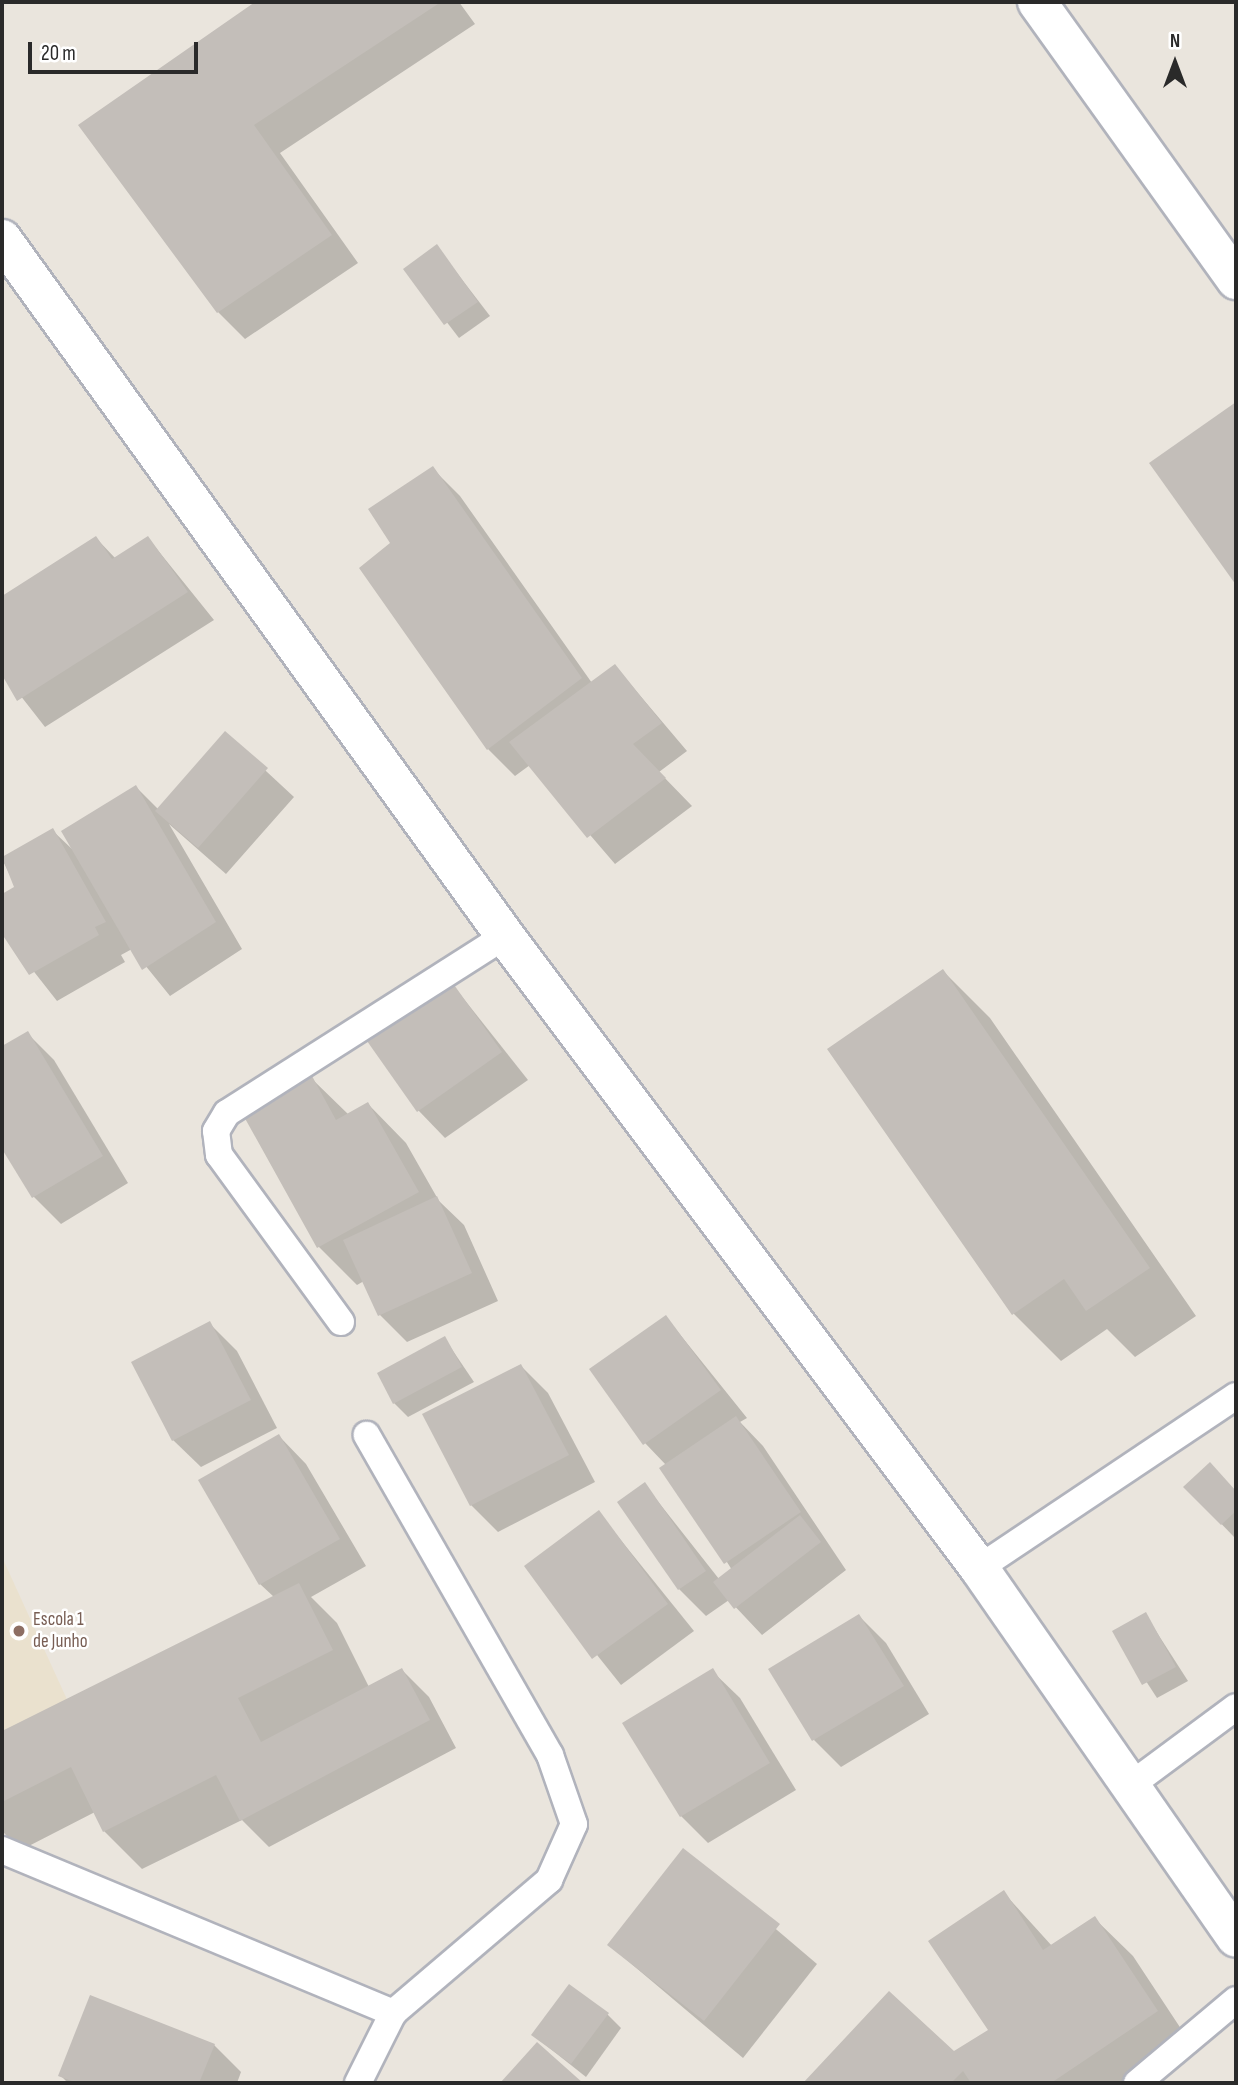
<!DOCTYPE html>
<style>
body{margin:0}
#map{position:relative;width:1238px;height:2085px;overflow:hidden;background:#eae5dd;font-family:"Sofia Sans Condensed",sans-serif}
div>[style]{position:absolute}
.education>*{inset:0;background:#eae1ce}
.shadow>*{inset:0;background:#0003}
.building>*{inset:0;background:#c3beb9}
.roads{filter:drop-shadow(2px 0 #b1b3bc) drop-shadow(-2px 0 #b1b3bc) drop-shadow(0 2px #b1b3bc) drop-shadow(0 -2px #b1b3bc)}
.lane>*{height:26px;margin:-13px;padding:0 13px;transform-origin:13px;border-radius:13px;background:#fff}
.street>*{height:38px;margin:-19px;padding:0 19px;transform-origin:19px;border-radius:19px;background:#fff}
.dots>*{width:19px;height:19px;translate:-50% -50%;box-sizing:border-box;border:4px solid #fff;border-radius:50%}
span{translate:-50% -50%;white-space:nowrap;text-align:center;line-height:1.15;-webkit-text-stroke:5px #fff;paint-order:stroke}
.education-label{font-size:19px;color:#785e54}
.left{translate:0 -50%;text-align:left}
.frame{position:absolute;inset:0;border:4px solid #2a2a2a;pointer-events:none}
.north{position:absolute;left:1140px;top:28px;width:70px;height:70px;-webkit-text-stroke:5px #fff;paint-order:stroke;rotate:0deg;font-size:19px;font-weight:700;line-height:28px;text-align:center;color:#2a2a2a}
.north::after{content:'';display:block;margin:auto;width:24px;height:32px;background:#2a2a2a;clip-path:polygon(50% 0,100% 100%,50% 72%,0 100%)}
.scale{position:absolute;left:28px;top:42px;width:170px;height:32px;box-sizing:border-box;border:4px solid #2a2a2a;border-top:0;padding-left:9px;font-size:21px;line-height:24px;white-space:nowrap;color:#2a2a2a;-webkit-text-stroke:5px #fff;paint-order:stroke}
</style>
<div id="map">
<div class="education">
<div style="clip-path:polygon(2px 1557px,70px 1706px,2px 1753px)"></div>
</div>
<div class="shadow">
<div style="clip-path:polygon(258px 2px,459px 2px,475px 24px,280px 153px,358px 263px,245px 339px,218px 312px,80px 125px)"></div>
<div style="clip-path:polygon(437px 247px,490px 316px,459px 338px,406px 269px)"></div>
<div style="clip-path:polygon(1236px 404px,1236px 582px,1152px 464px)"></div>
<div style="clip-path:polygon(433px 469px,460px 496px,592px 683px,615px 666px,687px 751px,659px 772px,692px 806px,615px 864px,530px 765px,515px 776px,488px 749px,362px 568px,393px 544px)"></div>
<div style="clip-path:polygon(96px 538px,116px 559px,148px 538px,214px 620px,45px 727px,2px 672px,2px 598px)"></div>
<div style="clip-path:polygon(225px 733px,294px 797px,226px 874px,169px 824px,242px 949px,170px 996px,132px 949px,121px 955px,125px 962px,57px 1001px,2px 931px,2px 896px,16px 887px,2px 859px,53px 831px,72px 849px,136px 787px,158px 809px)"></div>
<div style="clip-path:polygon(943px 971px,990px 1018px,1196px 1316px,1135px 1357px,1107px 1329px,1061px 1361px,1014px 1314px)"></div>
<div style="clip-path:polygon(452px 984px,528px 1080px,445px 1138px,418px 1110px)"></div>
<div style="clip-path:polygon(27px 1033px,54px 1060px,128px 1183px,61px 1224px,34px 1197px,2px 1146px,2px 1048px)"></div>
<div style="clip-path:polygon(311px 1078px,349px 1115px,368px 1104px,406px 1143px,439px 1201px,464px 1225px,498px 1301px,407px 1342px,380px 1315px,364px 1281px,357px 1285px,319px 1247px)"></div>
<div style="clip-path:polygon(666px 1317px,747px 1418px,740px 1422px,763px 1446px,846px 1570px,762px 1635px,729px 1600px,706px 1616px,679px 1589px,619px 1502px,645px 1485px,719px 1579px,732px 1570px,666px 1465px,645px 1443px)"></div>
<div style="clip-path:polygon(210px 1324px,237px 1351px,277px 1428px,201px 1467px,173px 1440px)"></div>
<div style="clip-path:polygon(445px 1339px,474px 1382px,408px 1417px,394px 1403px)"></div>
<div style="clip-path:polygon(521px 1366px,548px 1393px,595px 1482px,498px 1532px,471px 1505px)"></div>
<div style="clip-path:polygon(279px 1436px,306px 1464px,366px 1566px,311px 1597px,337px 1623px,369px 1687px,402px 1670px,429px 1697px,456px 1748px,269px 1847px,242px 1820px,142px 1869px,104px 1831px,95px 1812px,21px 1850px,2px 1831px,2px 1733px,274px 1597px,260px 1584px)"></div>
<div style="clip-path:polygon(1210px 1465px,1236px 1492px,1235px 1538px,1186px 1487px)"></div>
<div style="clip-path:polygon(599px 1513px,694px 1631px,621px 1685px,526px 1566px)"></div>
<div style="clip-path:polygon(1145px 1614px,1188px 1681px,1157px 1698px,1114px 1632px)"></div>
<div style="clip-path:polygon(859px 1616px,886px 1643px,929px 1714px,841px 1767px,814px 1740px)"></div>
<div style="clip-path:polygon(712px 1671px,740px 1698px,796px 1790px,708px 1843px,681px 1816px)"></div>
<div style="clip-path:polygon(684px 1851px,817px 1964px,743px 2058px,609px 1945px)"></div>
<div style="clip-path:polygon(1004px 1893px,1052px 1946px,1094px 1918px,1133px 1956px,1195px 2050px,1146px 2083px,806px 2083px,889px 1994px,954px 2053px,990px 2030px)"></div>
<div style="clip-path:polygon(607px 2014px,621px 2028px,586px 2077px,533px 2035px)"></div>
<div style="clip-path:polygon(214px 2045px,241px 2072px,237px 2083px,68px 2083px,60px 2075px)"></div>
</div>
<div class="building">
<div style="clip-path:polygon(255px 2px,441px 2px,254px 125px,332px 235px,217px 313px,78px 125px)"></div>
<div style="clip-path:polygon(437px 244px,478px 302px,444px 325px,403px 269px)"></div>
<div style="clip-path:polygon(1236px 402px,1236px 585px,1149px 463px)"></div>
<div style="clip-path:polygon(433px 466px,582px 678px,487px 750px,359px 568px,390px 543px,368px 509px)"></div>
<div style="clip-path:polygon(96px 536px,112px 559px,148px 536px,188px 592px,17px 701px,2px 675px,2px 596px)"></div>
<div style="clip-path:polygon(615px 664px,662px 723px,633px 744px,666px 778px,587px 838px,509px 742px)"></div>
<div style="clip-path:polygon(225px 731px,268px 768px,198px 848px,155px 811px)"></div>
<div style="clip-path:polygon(136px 785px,216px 922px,142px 970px,61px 831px)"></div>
<div style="clip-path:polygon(53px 828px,106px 922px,95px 927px,99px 935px,29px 975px,2px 934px,2px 894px,14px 887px,2px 857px)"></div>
<div style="clip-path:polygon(943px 969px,1150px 1268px,1086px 1311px,1064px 1279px,1012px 1315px,827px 1049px)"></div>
<div style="clip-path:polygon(452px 982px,502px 1052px,417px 1112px,367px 1041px)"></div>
<div style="clip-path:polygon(28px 1031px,103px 1156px,32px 1198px,2px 1149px,2px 1046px)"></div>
<div style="clip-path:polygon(312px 1076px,336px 1120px,368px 1102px,419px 1192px,317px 1248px,242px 1113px)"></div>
<div style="clip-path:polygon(437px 1196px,472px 1273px,378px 1316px,343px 1240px)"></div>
<div style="clip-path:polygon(666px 1315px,721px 1390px,643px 1445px,589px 1369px)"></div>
<div style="clip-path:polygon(210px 1321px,251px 1400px,172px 1441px,131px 1362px)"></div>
<div style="clip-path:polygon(445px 1336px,462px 1367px,393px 1404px,377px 1373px)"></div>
<div style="clip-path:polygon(521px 1364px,569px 1455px,470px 1506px,422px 1414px)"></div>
<div style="clip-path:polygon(736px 1416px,801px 1512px,724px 1564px,659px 1468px)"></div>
<div style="clip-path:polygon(279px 1434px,340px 1539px,259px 1585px,198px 1480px)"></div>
<div style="clip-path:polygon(1210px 1462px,1236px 1491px,1236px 1511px,1221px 1525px,1183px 1487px)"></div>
<div style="clip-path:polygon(645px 1482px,706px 1571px,678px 1590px,617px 1502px)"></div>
<div style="clip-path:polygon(599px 1510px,668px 1604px,592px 1659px,524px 1566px)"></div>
<div style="clip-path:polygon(800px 1515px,821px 1542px,734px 1609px,713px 1582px)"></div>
<div style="clip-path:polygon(299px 1583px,333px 1650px,238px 1698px,261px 1742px,402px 1668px,430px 1720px,240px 1821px,216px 1775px,103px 1832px,71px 1767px,2px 1802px,2px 1731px)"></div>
<div style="clip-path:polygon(1146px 1612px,1176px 1667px,1142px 1685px,1112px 1631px)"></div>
<div style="clip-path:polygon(859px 1614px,904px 1686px,812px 1741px,768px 1669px)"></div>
<div style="clip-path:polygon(713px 1668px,770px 1763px,680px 1817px,622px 1723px)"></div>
<div style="clip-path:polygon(683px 1848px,780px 1924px,704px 2021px,607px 1945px)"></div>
<div style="clip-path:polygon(1004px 1890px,1043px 1950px,1095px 1916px,1158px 2011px,1051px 2083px,971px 2083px,963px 2071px,951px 2083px,803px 2083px,889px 1991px,954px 2051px,988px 2030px,928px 1941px)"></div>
<div style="clip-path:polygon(569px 1984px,609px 2013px,571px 2064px,531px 2035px)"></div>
<div style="clip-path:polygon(90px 1995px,215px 2044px,199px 2083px,77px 2083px,58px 2076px)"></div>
<div style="clip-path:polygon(537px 2042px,583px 2083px,500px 2083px)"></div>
</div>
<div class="roads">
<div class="lane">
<div style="left:341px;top:1322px;width:207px;rotate:-126.1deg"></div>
<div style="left:219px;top:1155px;width:24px;rotate:-97deg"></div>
<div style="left:216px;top:1131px;width:21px;rotate:-59deg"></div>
<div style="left:227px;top:1113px;width:330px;rotate:-32.5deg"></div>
<div style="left:979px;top:1568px;width:309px;rotate:-33.8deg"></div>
<div style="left:1128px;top:1787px;width:134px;rotate:-36.5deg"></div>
<div style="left:2px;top:1850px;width:424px;rotate:22.6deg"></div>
<div style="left:358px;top:2083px;width:78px;rotate:-63.4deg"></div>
<div style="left:393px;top:2013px;width:205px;rotate:-40.4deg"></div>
<div style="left:549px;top:1880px;width:61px;rotate:-65.9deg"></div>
<div style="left:574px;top:1824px;width:73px;rotate:-109.2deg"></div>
<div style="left:550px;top:1755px;width:369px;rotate:-119.8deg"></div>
<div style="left:1137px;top:2083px;width:129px;rotate:-40deg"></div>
</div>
<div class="street">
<div style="left:1037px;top:2px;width:342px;rotate:54.4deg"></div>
<div style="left:2px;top:239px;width:860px;rotate:54.18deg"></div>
<div style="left:505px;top:936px;width:790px;rotate:53.13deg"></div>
<div style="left:979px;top:1568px;width:450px;rotate:55.2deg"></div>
</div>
</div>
<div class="dots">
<div style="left:19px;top:1631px;background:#8d6e63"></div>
</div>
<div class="education-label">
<span class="left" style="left:33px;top:1631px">Escola 1<br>de Junho</span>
</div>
<div class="frame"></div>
<div class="north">N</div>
<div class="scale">20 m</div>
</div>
